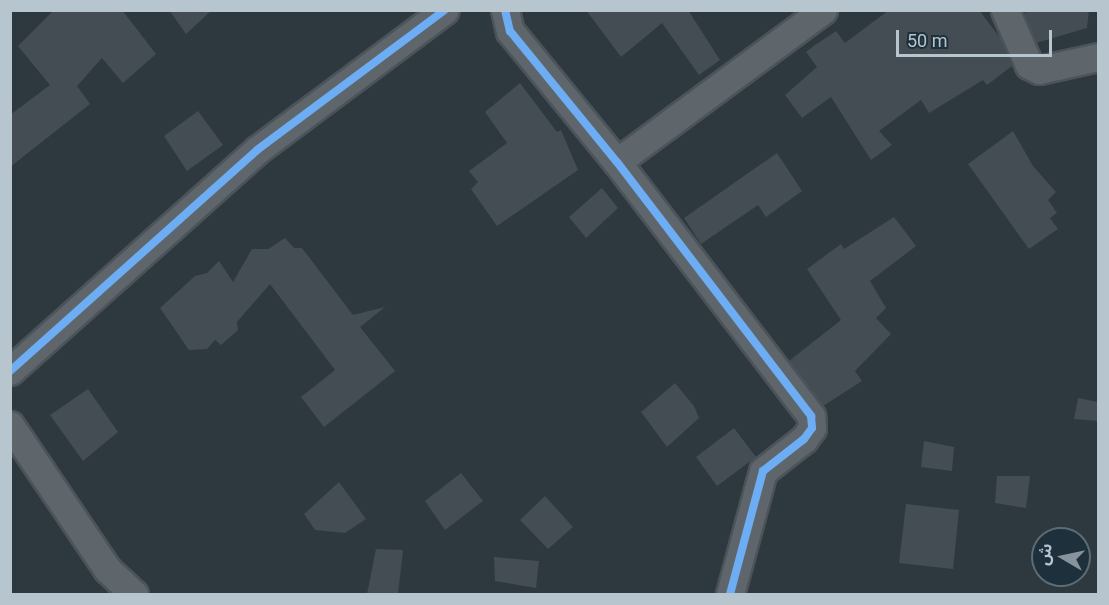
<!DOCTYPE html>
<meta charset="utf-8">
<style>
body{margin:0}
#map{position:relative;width:1109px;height:605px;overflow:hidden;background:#2d383f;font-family:Roboto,"Noto Sans Arabic",sans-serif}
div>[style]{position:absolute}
.building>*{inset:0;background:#444d53}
.roads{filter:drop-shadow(2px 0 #4c5359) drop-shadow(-2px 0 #4c5359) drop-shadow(0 2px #4c5359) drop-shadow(0 -2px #4c5359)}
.minor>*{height:27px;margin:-13.5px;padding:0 13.5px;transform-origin:13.5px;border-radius:13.5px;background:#5e666c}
.cycleway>*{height:8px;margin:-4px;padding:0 4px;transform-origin:4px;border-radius:4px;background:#6dadf4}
span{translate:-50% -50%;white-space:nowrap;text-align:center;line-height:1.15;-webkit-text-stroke:6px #1e303b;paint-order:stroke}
.frame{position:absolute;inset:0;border:12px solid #b7c5cf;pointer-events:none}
.north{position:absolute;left:1031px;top:527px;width:60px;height:60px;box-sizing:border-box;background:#1e303b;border:2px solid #5b6c76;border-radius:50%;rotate:279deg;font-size:16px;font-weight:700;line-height:24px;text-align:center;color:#b7c5cf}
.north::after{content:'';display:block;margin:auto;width:21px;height:27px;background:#87949d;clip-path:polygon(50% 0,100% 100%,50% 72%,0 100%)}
.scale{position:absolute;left:896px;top:30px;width:156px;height:27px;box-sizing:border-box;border:3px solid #b7c5cf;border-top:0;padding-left:8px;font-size:18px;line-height:21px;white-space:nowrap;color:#b7c5cf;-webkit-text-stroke:4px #1e303b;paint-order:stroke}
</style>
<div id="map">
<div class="building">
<div style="clip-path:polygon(54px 10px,122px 10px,156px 54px,123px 83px,102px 58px,77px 86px,90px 104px,10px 167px,10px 115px,50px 85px,18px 46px)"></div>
<div style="clip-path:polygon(169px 10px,212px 10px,186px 34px)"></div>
<div style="clip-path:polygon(586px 10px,688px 10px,720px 60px,699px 75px,662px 23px,621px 57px)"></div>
<div style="clip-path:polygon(889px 10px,979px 10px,1001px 39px,1012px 66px,987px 85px,983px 80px,929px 113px,921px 100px,879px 131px,892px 145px,871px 160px,831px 97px,802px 118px,785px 95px,817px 67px,806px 52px,815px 45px,836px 31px,845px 43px)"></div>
<div style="clip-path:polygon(1033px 10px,1089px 10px,1087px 28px,1036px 43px,1024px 13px)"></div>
<div style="clip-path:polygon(520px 83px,557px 132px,561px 130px,578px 170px,497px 226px,471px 189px,478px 182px,469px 171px,507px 143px,485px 112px)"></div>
<div style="clip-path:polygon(198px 111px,223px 145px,187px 171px,164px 136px)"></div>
<div style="clip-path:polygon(1013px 131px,1033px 166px,1056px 192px,1048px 200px,1057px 213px,1050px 218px,1058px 229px,1029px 249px,968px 164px)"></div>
<div style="clip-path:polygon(777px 153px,802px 191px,766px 217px,758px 205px,701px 244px,684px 218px)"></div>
<div style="clip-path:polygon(602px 188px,618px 208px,586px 238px,569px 217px)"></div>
<div style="clip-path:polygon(894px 217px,916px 246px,870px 281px,886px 308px,876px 318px,891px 334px,855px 371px,862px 381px,823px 406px,789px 361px,841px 320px,807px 269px,841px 244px,844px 249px)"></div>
<div style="clip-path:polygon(285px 238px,294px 248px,302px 248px,353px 315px,385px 307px,360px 327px,395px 371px,324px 427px,301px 397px,335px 370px,270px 284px,237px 322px,238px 330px,221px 345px,215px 340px,207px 349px,189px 350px,160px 308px,195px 276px,207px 273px,219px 261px,233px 282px,252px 249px,268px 249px)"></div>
<div style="clip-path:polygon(675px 383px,694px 406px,699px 418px,667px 447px,641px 412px)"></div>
<div style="clip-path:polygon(88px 389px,118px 432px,83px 461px,50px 415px)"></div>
<div style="clip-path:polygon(1078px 398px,1098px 402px,1098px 421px,1074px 419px)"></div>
<div style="clip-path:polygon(734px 428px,756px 457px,717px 486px,696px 457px)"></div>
<div style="clip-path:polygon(924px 441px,954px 447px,952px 471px,921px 467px)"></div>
<div style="clip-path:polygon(461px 473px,483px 501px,445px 530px,425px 501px)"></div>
<div style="clip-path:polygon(997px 476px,1030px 476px,1026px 508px,995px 503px)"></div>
<div style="clip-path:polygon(339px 482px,366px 519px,345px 533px,315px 530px,304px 514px)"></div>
<div style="clip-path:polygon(545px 496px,573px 527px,548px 549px,520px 520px)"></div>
<div style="clip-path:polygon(906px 504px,959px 510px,953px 569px,899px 563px)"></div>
<div style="clip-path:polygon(376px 549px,403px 550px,398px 594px,367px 594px)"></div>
<div style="clip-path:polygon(494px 557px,539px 561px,536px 588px,495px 581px)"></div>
</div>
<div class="roads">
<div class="minor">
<div style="left:505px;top:10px;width:22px;rotate:77deg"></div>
<div style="left:510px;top:31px;width:169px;rotate:50.8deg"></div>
<div style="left:617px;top:162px;width:320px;rotate:52.6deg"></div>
<div style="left:811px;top:416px;width:12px;rotate:85deg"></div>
<div style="left:812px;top:428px;width:14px;rotate:126deg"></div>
<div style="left:804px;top:439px;width:52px;rotate:142deg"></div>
<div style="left:763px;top:471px;width:127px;rotate:105deg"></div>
<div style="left:1005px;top:10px;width:60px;rotate:66.4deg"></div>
<div style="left:1029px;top:65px;width:11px;rotate:27deg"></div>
<div style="left:1039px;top:70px;width:60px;rotate:-12.4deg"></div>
<div style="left:617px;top:162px;width:256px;rotate:-36.4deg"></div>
<div style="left:10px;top:371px;width:331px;rotate:-41.8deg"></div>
<div style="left:257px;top:150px;width:234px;rotate:-36.7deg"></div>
<div style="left:10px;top:425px;width:174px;rotate:56deg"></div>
<div style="left:107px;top:569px;width:37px;rotate:43deg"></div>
</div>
</div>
<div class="cycleway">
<div style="left:505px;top:10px;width:22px;rotate:77deg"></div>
<div style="left:510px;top:31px;width:169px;rotate:50.8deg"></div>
<div style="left:617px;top:162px;width:320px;rotate:52.6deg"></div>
<div style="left:811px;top:416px;width:12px;rotate:85deg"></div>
<div style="left:812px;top:428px;width:14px;rotate:126deg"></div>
<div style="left:804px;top:439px;width:52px;rotate:142deg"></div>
<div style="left:763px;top:471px;width:127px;rotate:105deg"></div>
<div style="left:10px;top:371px;width:331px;rotate:-41.8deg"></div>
<div style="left:257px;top:150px;width:234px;rotate:-36.7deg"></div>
</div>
<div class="frame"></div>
<div class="north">ش</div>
<div class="scale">50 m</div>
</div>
